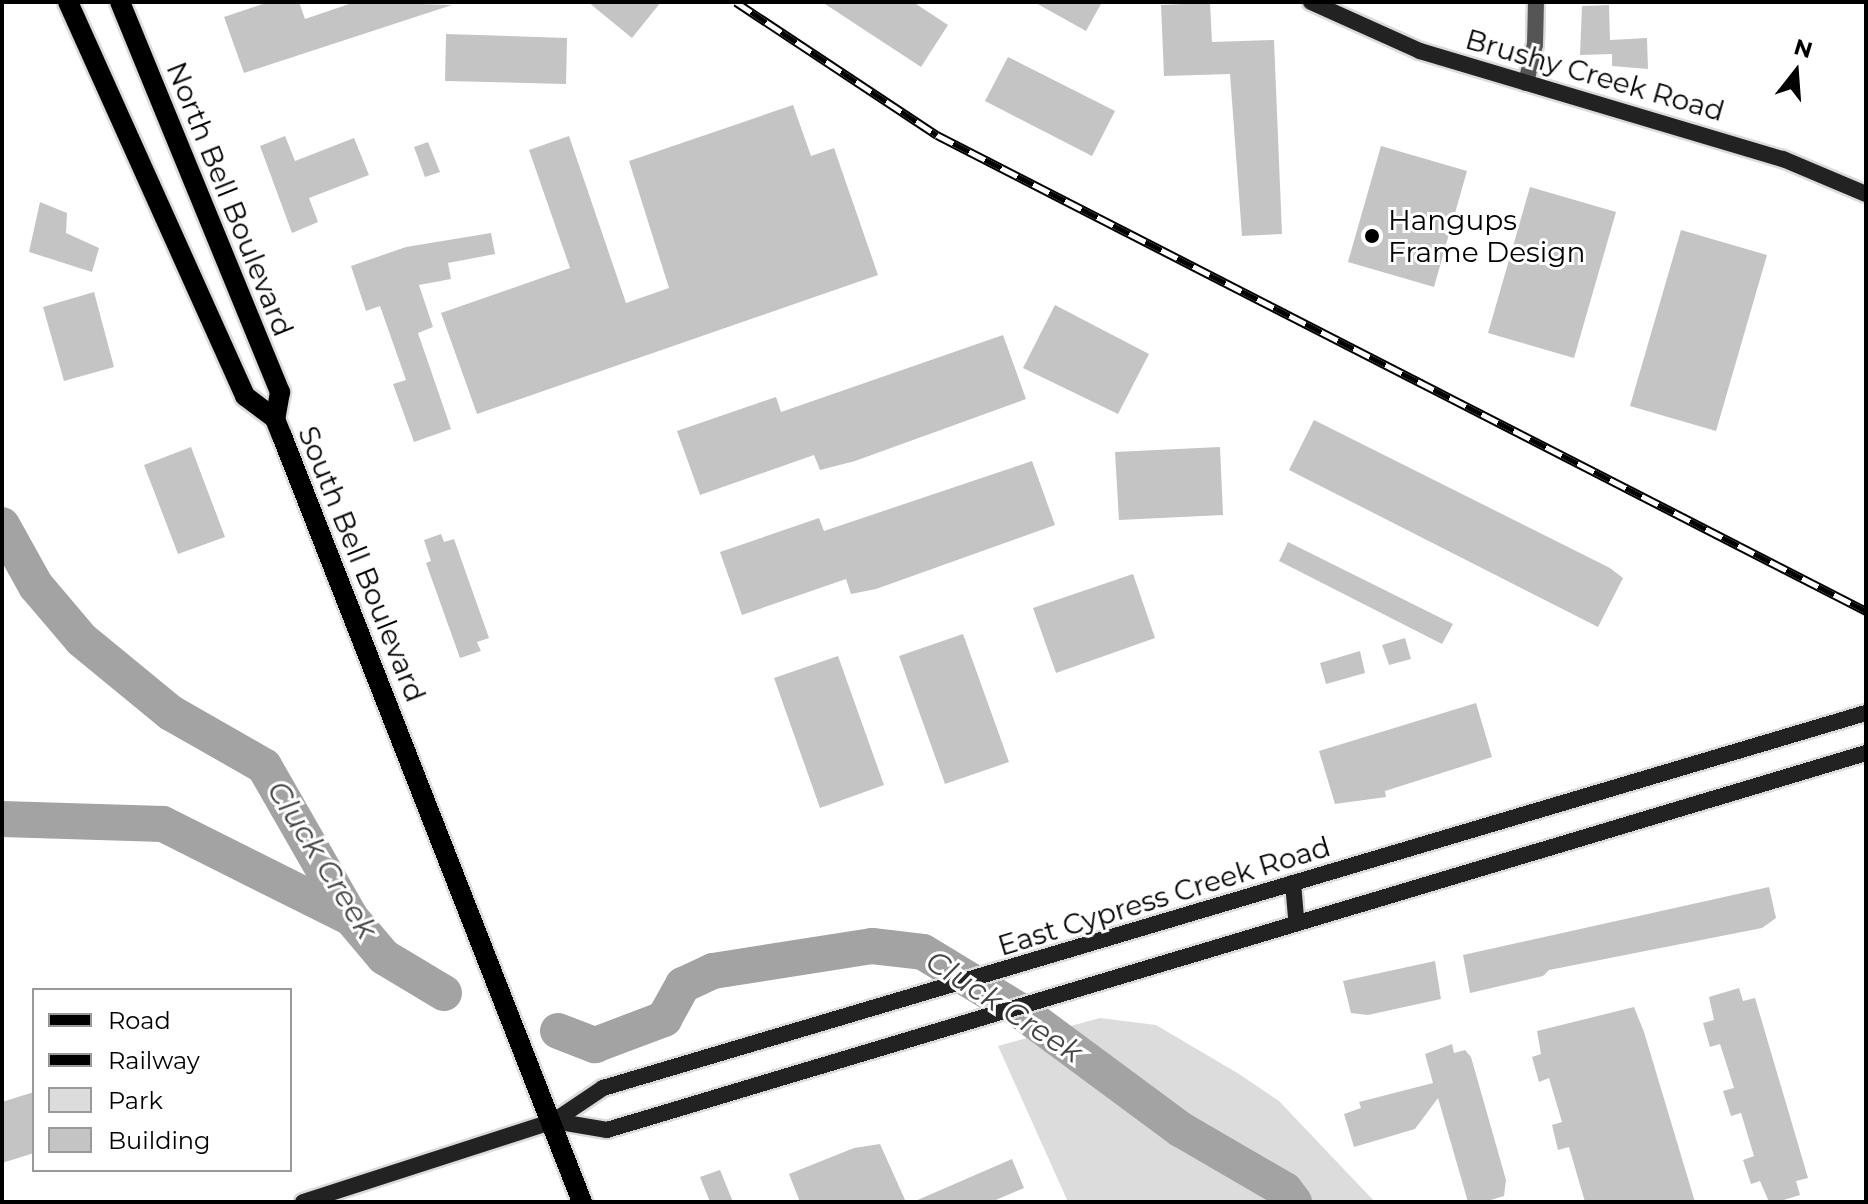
<!DOCTYPE html>
<style>
body{margin:0}
#map{position:relative;width:1868px;height:1204px;overflow:hidden;background:#fff;font-family:Montserrat,sans-serif}
div>[style]{position:absolute}
.green>*{inset:0;background:#dcdcdc}
.river>*{height:36px;margin:-18px;padding:0 18px;transform-origin:18px;border-radius:18px;background:#a3a3a3}
.building>*{inset:0;background:#c4c4c4}
.roads{filter:drop-shadow(2px 0 #dbdbdb) drop-shadow(-2px 0 #dbdbdb) drop-shadow(0 2px #dbdbdb) drop-shadow(0 -2px #dbdbdb)}
.street>*{height:16px;margin:-8px;padding:0 8px;transform-origin:8px;border-radius:8px;background:#555}
.secondary>*{height:16px;margin:-8px;padding:0 8px;transform-origin:8px;border-radius:8px;background:#222}
.primary>*{height:20px;margin:-10px;padding:0 10px;transform-origin:10px;border-radius:10px;background:#000}
.rail>*{height:9px;margin-top:-4.5px;transform-origin:0;background:repeating-linear-gradient(90deg,#fff 0 18px,#000 0 36px);box-sizing:border-box;border-block:2px solid #000}
.dots>*{width:22px;height:22px;translate:-50% -50%;box-sizing:border-box;border:4px solid #fff;border-radius:50%}
span{translate:-50% -50%;white-space:nowrap;text-align:center;line-height:1.15;-webkit-text-stroke:6px #fff;paint-order:stroke}
.street-label{font-size:28px;color:#000}
.poi-label{font-size:28px;color:#000}
.left{translate:0 -50%;text-align:left}
.water-label{font-size:30px;color:#444;font-style:italic}
.frame{position:absolute;inset:0;border:4px solid #000;pointer-events:none}
.legend{position:absolute;left:32px;top:988px;width:260px;height:184px;box-sizing:border-box;background:#fff;border:2px solid #999;margin:0;padding:10px 14px;list-style:none;font-size:24px;color:#000}
.legend li{display:flex;align-items:center;gap:16px;height:40px}
.legend b{width:40px;border:2px solid #999}
.north{position:absolute;left:1756px;top:32px;width:80px;height:80px;-webkit-text-stroke:6px #fff;paint-order:stroke;rotate:17deg;font-size:22px;font-weight:700;line-height:32px;text-align:center;color:#000}
.north::after{content:'';display:block;margin:auto;width:28px;height:36px;background:#000;clip-path:polygon(50% 0,100% 100%,50% 72%,0 100%)}
</style>
<div id="map">
<div class="green">
<div style="clip-path:polygon(1100px 1018px,1156px 1025px,1239px 1074px,1279px 1101px,1375px 1202px,1068px 1202px,998px 1046px)"></div>
</div>
<div class="river">
<div style="left:2px;top:525px;width:70px;rotate:60.9deg"></div>
<div style="left:36px;top:586px;width:71px;rotate:49.6deg"></div>
<div style="left:82px;top:640px;width:115px;rotate:39.4deg"></div>
<div style="left:171px;top:713px;width:107px;rotate:29.7deg"></div>
<div style="left:264px;top:766px;width:175px;rotate:60.2deg"></div>
<div style="left:351px;top:918px;width:51px;rotate:49.8deg"></div>
<div style="left:384px;top:957px;width:70px;rotate:31deg"></div>
<div style="left:2px;top:819px;width:161px;rotate:1.8deg"></div>
<div style="left:163px;top:824px;width:210px;rotate:26.6deg"></div>
<div style="left:558px;top:1031px;width:40px;rotate:21deg"></div>
<div style="left:595px;top:1045px;width:74px;rotate:-20.6deg"></div>
<div style="left:664px;top:1019px;width:39px;rotate:-61deg"></div>
<div style="left:683px;top:985px;width:33px;rotate:-25deg"></div>
<div style="left:713px;top:971px;width:161px;rotate:-8.9deg"></div>
<div style="left:872px;top:946px;width:51px;rotate:6.7deg"></div>
<div style="left:923px;top:952px;width:116px;rotate:31.2deg"></div>
<div style="left:1022px;top:1012px;width:197px;rotate:36.5deg"></div>
<div style="left:1180px;top:1129px;width:121px;rotate:30.2deg"></div>
<div style="left:1285px;top:1190px;width:15px;rotate:53deg"></div>
</div>
<div class="building">
<div style="clip-path:polygon(269px 2px,299px 2px,305px 19px,355px 2px,452px 5px,244px 73px,224px 17px)"></div>
<div style="clip-path:polygon(588px 2px,661px 2px,632px 38px)"></div>
<div style="clip-path:polygon(822px 2px,913px 2px,948px 25px,921px 67px)"></div>
<div style="clip-path:polygon(1034px 2px,1102px 2px,1086px 31px)"></div>
<div style="clip-path:polygon(1210px 3px,1212px 42px,1274px 40px,1282px 234px,1242px 236px,1230px 74px,1164px 76px,1161px 5px)"></div>
<div style="clip-path:polygon(1609px 5px,1610px 40px,1647px 38px,1648px 69px,1612px 66px,1612px 54px,1580px 55px,1582px 6px)"></div>
<div style="clip-path:polygon(446px 34px,567px 38px,566px 84px,445px 81px)"></div>
<div style="clip-path:polygon(1008px 57px,1115px 111px,1092px 156px,985px 101px)"></div>
<div style="clip-path:polygon(793px 105px,811px 156px,834px 148px,878px 275px,477px 414px,441px 313px,570px 268px,529px 150px,569px 136px,626px 303px,669px 288px,629px 161px)"></div>
<div style="clip-path:polygon(285px 136px,295px 161px,354px 138px,369px 175px,309px 198px,318px 222px,292px 233px,260px 146px)"></div>
<div style="clip-path:polygon(428px 142px,440px 172px,425px 177px,414px 147px)"></div>
<div style="clip-path:polygon(1381px 146px,1467px 171px,1434px 287px,1348px 262px)"></div>
<div style="clip-path:polygon(1530px 187px,1616px 212px,1574px 358px,1488px 333px)"></div>
<div style="clip-path:polygon(40px 202px,67px 213px,66px 233px,99px 248px,92px 272px,29px 252px)"></div>
<div style="clip-path:polygon(1681px 230px,1767px 255px,1716px 431px,1630px 406px)"></div>
<div style="clip-path:polygon(491px 233px,495px 254px,448px 263px,451px 279px,419px 285px,433px 327px,418px 333px,451px 429px,414px 442px,393px 384px,406px 380px,380px 306px,366px 311px,351px 266px,406px 247px)"></div>
<div style="clip-path:polygon(94px 292px,114px 367px,64px 381px,43px 307px)"></div>
<div style="clip-path:polygon(1055px 305px,1149px 354px,1118px 414px,1023px 368px)"></div>
<div style="clip-path:polygon(1003px 335px,1026px 399px,855px 461px,820px 470px,814px 455px,700px 495px,677px 431px,776px 397px,781px 412px)"></div>
<div style="clip-path:polygon(1314px 420px,1610px 568px,1623px 578px,1598px 627px,1289px 470px)"></div>
<div style="clip-path:polygon(191px 447px,225px 537px,178px 554px,144px 465px)"></div>
<div style="clip-path:polygon(1220px 447px,1223px 515px,1119px 520px,1115px 452px)"></div>
<div style="clip-path:polygon(1032px 461px,1055px 525px,876px 589px,851px 594px,846px 579px,742px 615px,720px 552px,819px 518px,824px 531px)"></div>
<div style="clip-path:polygon(441px 534px,444px 542px,454px 539px,489px 638px,477px 642px,481px 651px,460px 658px,426px 563px,431px 561px,424px 540px)"></div>
<div style="clip-path:polygon(1288px 542px,1453px 624px,1442px 644px,1279px 561px)"></div>
<div style="clip-path:polygon(1133px 574px,1155px 638px,1056px 673px,1033px 608px)"></div>
<div style="clip-path:polygon(963px 634px,1009px 762px,945px 784px,899px 656px)"></div>
<div style="clip-path:polygon(1405px 638px,1411px 659px,1389px 665px,1382px 645px)"></div>
<div style="clip-path:polygon(1360px 651px,1365px 673px,1326px 684px,1320px 663px)"></div>
<div style="clip-path:polygon(838px 656px,884px 785px,820px 808px,774px 678px)"></div>
<div style="clip-path:polygon(1476px 703px,1492px 757px,1385px 791px,1386px 797px,1335px 804px,1319px 751px)"></div>
<div style="clip-path:polygon(1769px 887px,1776px 918px,1762px 928px,1549px 970px,1543px 976px,1470px 993px,1463px 955px)"></div>
<div style="clip-path:polygon(1435px 961px,1441px 999px,1368px 1015px,1351px 1013px,1343px 981px)"></div>
<div style="clip-path:polygon(1739px 988px,1743px 1001px,1755px 998px,1808px 1178px,1796px 1181px,1800px 1195px,1777px 1202px,1769px 1202px,1760px 1181px,1751px 1184px,1743px 1160px,1754px 1156px,1741px 1113px,1731px 1116px,1723px 1091px,1734px 1088px,1729px 1072px,1720px 1044px,1710px 1047px,1703px 1023px,1714px 1020px,1709px 997px)"></div>
<div style="clip-path:polygon(1634px 1007px,1644px 1032px,1695px 1202px,1585px 1202px,1569px 1147px,1558px 1150px,1552px 1125px,1562px 1122px,1549px 1078px,1539px 1082px,1532px 1057px,1541px 1054px,1537px 1031px)"></div>
<div style="clip-path:polygon(1452px 1044px,1454px 1053px,1465px 1050px,1471px 1057px,1506px 1180px,1504px 1196px,1484px 1202px,1468px 1202px,1438px 1098px,1415px 1129px,1354px 1147px,1344px 1114px,1361px 1108px,1359px 1102px,1433px 1083px,1425px 1054px)"></div>
<div style="clip-path:polygon(34px 1092px,34px 1153px,2px 1163px,2px 1102px)"></div>
<div style="clip-path:polygon(880px 1144px,906px 1202px,800px 1202px,789px 1174px,854px 1148px)"></div>
<div style="clip-path:polygon(1012px 1159px,1024px 1188px,991px 1202px,913px 1202px)"></div>
<div style="clip-path:polygon(720px 1170px,733px 1202px,710px 1202px,700px 1177px)"></div>
</div>
<div class="roads">
<div class="street">
<div style="left:1526px;top:83px;width:39px;rotate:-77deg"></div>
<div style="left:1535px;top:45px;width:43px;rotate:-88.7deg"></div>
</div>
<div class="secondary">
<div style="left:1311px;top:2px;width:120px;rotate:24.2deg"></div>
<div style="left:1420px;top:51px;width:379px;rotate:16.6deg"></div>
<div style="left:1783px;top:159px;width:90px;rotate:22.9deg"></div>
<div style="left:1293px;top:883px;width:38px;rotate:85deg"></div>
<div style="left:554px;top:1121px;width:54px;rotate:9.6deg"></div>
<div style="left:607px;top:1130px;width:1314px;rotate:-16.67deg"></div>
<div style="left:303px;top:1202px;width:264px;rotate:-17.9deg"></div>
<div style="left:554px;top:1121px;width:59px;rotate:-34deg"></div>
<div style="left:603px;top:1088px;width:1317px;rotate:-16.54deg"></div>
</div>
<div class="primary">
<div style="left:68px;top:2px;width:432px;rotate:65.8deg"></div>
<div style="left:245px;top:396px;width:38px;rotate:37deg"></div>
<div style="left:275px;top:419px;width:18px;rotate:68deg"></div>
<div style="left:282px;top:436px;width:823px;rotate:68.61deg"></div>
<div style="left:120px;top:2px;width:422px;rotate:67.7deg"></div>
<div style="left:280px;top:392px;width:27px;rotate:100deg"></div>
</div>
</div>
<div class="rail">
<div style="left:736px;top:2px;width:241px;rotate:33.5deg"></div>
<div style="left:937px;top:135px;width:1044px;rotate:27.13deg"></div>
</div>
<div class="dots">
<div style="left:1372px;top:236px;background:#000"></div>
</div>
<div class="street-label">
<span style="left:1595px;top:75px;rotate:16deg">Brushy Creek Road</span>
<span style="left:230px;top:199px;rotate:68deg">North Bell Boulevard</span>
<span style="left:362px;top:564px;rotate:68deg">South Bell Boulevard</span>
<span style="left:1164px;top:896px;rotate:-17deg">East Cypress Creek Road</span>
</div>
<div class="poi-label">
<span class="left" style="left:1388px;top:236px">Hangups<br>Frame Design</span>
</div>
<div class="water-label">
<span style="left:322px;top:860px;rotate:58deg">Cluck Creek</span>
<span style="left:1004px;top:1007px;rotate:33deg">Cluck Creek</span>
</div>
<div class="frame"></div>
<ul class="legend">
<li><b style="height:10px;background:#000"></b>Road</li>
<li><b style="height:10px;background:#000"></b>Railway</li>
<li><b style="height:22px;background:#dcdcdc"></b>Park</li>
<li><b style="height:22px;background:#c4c4c4"></b>Building</li>
</ul>
<div class="north">N</div>
</div>
